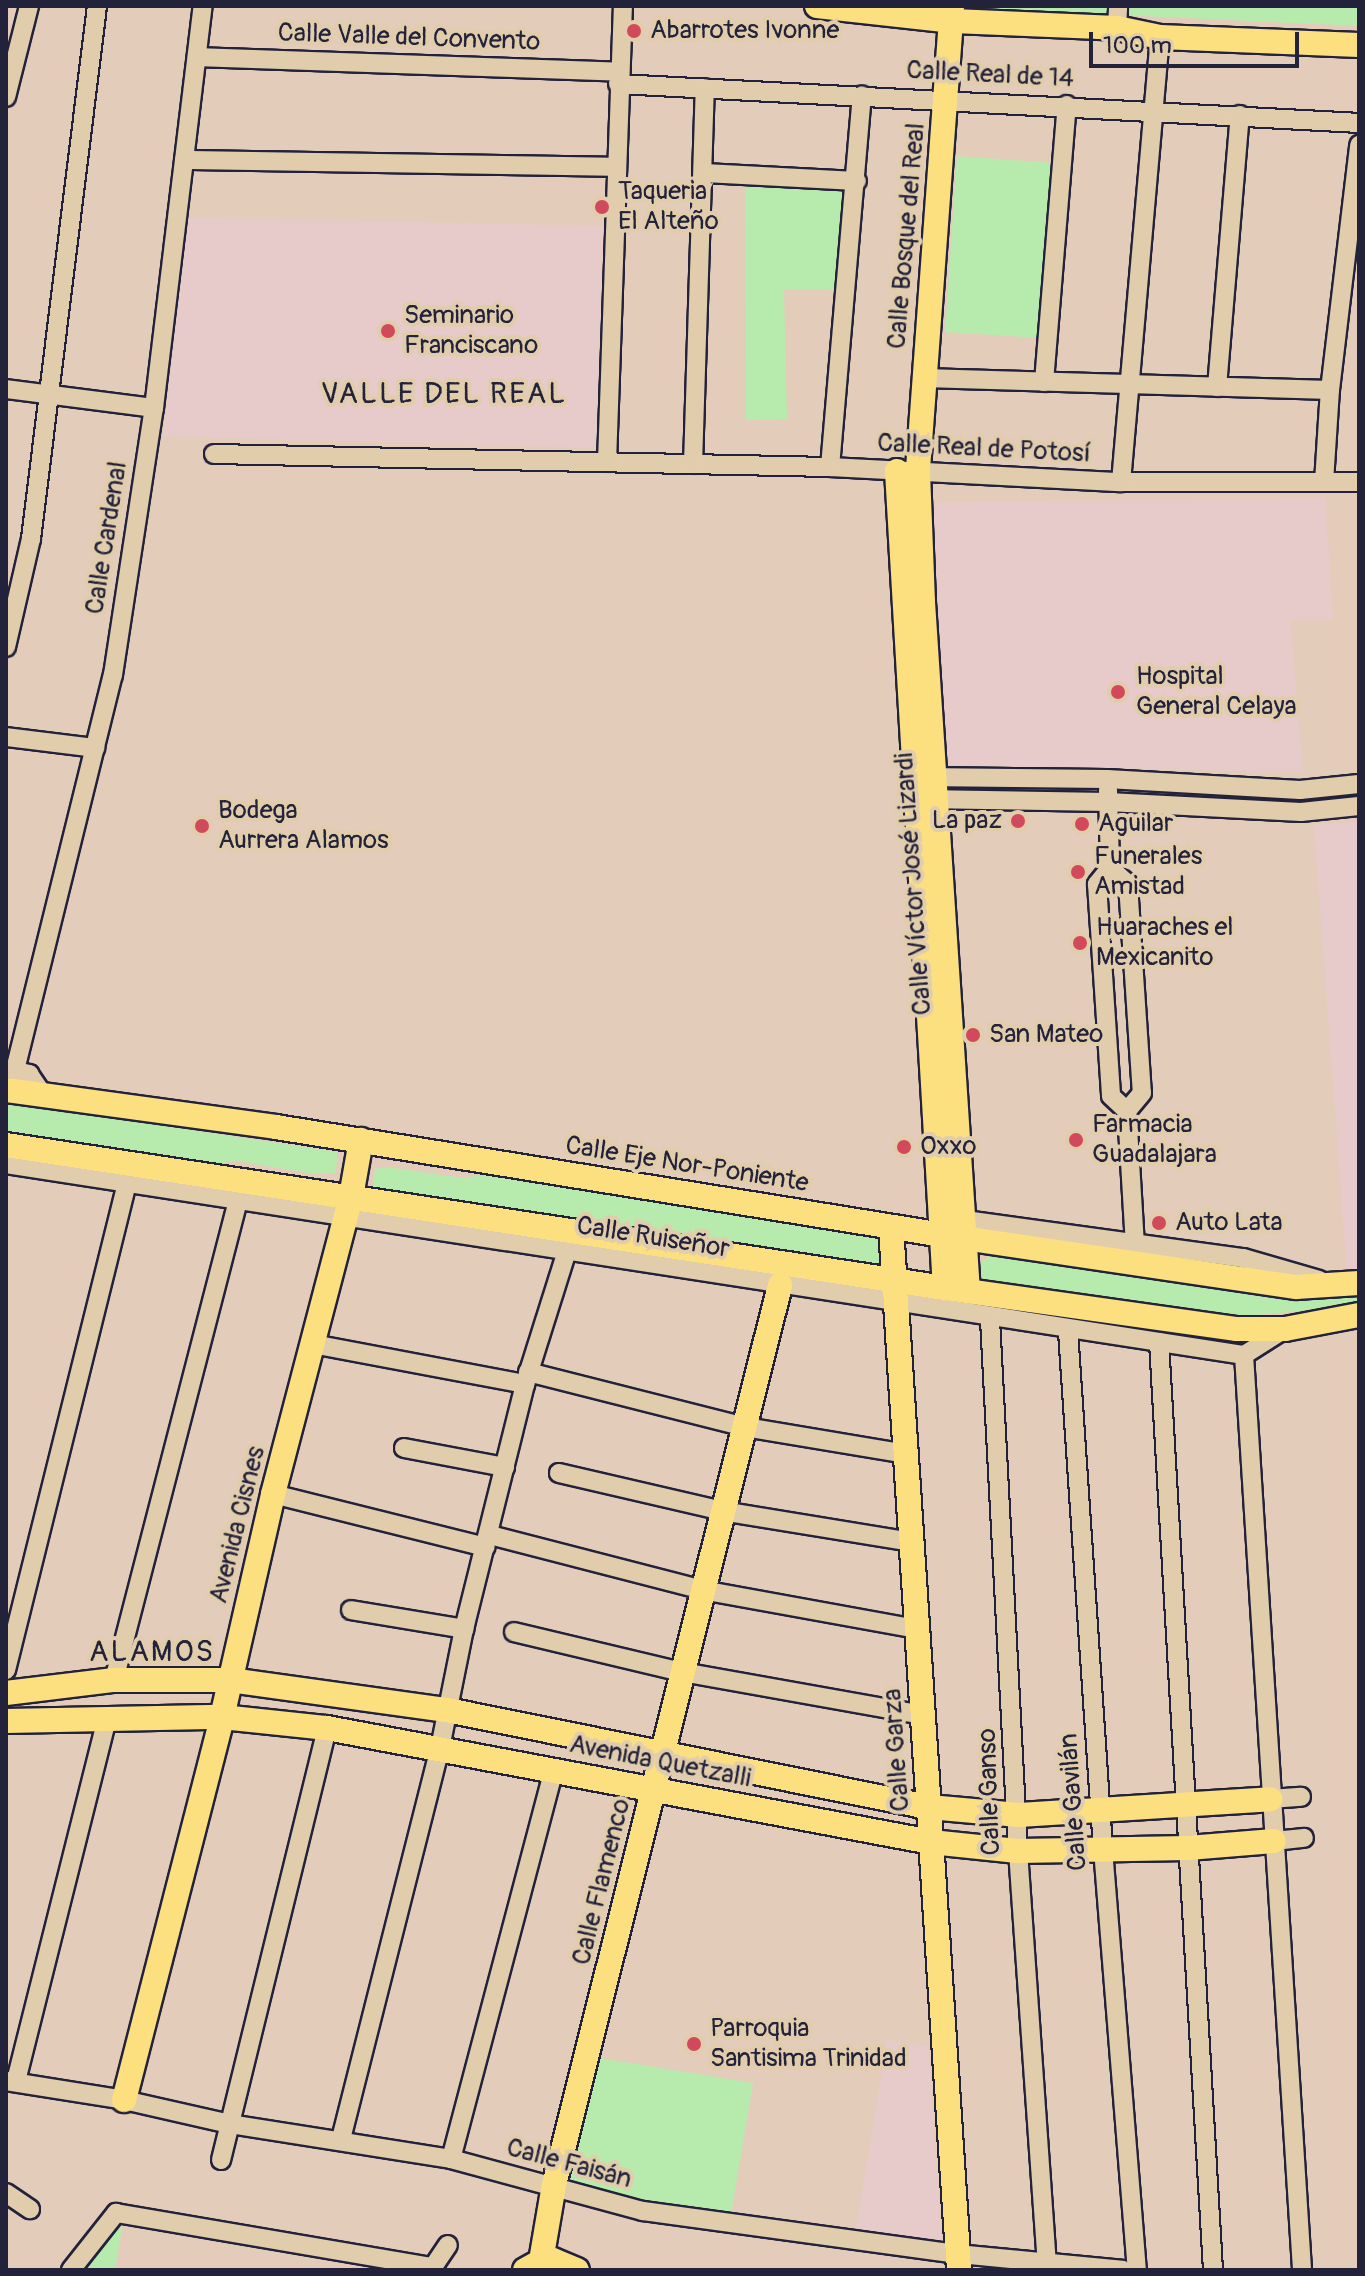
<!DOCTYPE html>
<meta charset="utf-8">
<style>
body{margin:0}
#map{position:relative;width:1365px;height:2276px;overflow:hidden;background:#e4ccba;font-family:Pangolin,sans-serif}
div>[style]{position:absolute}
.built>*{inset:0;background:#e7cbcb}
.green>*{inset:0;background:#b7ebad}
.roads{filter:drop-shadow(2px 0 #22223b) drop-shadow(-2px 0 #22223b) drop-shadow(0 2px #22223b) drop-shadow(0 -2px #22223b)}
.minor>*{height:18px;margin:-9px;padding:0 9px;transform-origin:9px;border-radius:9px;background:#e1cdac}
.major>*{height:24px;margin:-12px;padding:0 12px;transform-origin:12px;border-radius:12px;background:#fce080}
.dots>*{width:22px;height:22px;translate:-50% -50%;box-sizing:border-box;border:4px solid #e1cdac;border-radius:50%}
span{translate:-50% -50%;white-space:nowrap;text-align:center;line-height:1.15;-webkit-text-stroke:8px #e1cdac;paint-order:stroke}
.poi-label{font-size:26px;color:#22223b}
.left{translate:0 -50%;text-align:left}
.right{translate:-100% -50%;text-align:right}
.street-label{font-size:26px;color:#22223b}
.quarter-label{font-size:30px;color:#22223b;letter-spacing:2px}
.frame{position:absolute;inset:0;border:8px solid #22223b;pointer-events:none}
.scale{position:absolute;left:1089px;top:32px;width:210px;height:36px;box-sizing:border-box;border:4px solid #22223b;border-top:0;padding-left:10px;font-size:24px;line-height:28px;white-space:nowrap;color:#22223b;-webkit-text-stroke:6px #e1cdac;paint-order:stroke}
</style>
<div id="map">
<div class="built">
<div style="clip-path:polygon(187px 218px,603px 226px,599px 448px,163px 436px)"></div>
<div style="clip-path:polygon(1325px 498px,1333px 619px,1290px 620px,1303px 772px,945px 765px,926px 503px)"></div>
<div style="clip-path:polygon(1359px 822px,1359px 1269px,1347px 1271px,1314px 825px)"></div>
<div style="clip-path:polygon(887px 2040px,928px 2047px,942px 2244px,856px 2231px)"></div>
</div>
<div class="green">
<div style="clip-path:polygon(966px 6px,1359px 6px,1359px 26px,969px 8px)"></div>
<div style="clip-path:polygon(957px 156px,1053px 163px,1041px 338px,945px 332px)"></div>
<div style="clip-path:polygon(745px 184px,847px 191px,839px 290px,784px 289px,787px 419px,746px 420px)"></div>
<div style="clip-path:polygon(6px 1102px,337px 1152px,337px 1163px,335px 1173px,309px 1173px,238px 1161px,212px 1164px,6px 1132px)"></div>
<div style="clip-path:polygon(386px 1167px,463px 1178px,480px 1175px,886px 1237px,885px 1269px,378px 1190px,373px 1186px,375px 1169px)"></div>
<div style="clip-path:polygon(991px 1256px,1240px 1292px,1295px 1297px,1359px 1291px,1359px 1306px,1245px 1316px,1173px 1311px,992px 1287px,981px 1278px,981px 1269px,982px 1261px)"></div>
<div style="clip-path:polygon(600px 2058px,753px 2083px,731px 2214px,642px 2206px,569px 2183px)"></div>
<div style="clip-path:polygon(122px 2227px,115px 2270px,84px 2270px,116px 2228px)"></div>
</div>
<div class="roads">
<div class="minor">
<div style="left:1117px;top:28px;width:22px;rotate:-87deg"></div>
<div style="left:197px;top:57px;width:422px;rotate:2deg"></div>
<div style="left:618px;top:84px;width:742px;rotate:3.01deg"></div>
<div style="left:6px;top:97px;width:94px;rotate:-75.8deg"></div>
<div style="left:184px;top:160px;width:433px;rotate:0.9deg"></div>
<div style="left:704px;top:173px;width:153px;rotate:3deg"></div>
<div style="left:924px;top:378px;width:406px;rotate:1.7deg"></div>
<div style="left:1044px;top:382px;width:278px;rotate:-85.3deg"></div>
<div style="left:1217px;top:387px;width:273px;rotate:-85.2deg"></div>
<div style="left:6px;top:389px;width:149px;rotate:7.3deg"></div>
<div style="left:214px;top:454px;width:616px;rotate:1.21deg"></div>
<div style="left:830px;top:467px;width:291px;rotate:3deg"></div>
<div style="left:1121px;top:482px;width:238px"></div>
<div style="left:607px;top:462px;width:456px;rotate:-88deg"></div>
<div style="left:693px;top:464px;width:376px;rotate:-88.2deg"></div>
<div style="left:830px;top:467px;width:373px;rotate:-85.1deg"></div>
<div style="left:1121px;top:482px;width:447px;rotate:-85deg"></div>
<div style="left:1324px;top:482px;width:92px;rotate:-86.3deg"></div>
<div style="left:1330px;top:390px;width:247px;rotate:-83.2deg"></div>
<div style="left:6px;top:647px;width:111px;rotate:-77deg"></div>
<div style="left:31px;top:539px;width:537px;rotate:-82.94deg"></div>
<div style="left:6px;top:737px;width:90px;rotate:7deg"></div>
<div style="left:922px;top:777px;width:185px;rotate:0.6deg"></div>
<div style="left:1107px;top:779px;width:193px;rotate:3.3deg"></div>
<div style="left:1300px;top:790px;width:59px;rotate:-5.8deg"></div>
<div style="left:1108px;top:790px;width:78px;rotate:88.5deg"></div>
<div style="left:1110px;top:868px;width:21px;rotate:129deg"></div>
<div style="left:1097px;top:884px;width:212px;rotate:86.2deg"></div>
<div style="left:1111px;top:1096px;width:22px;rotate:43deg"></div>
<div style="left:924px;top:799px;width:184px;rotate:0.9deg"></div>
<div style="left:1108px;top:802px;width:193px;rotate:3deg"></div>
<div style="left:1301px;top:812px;width:58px;rotate:-5.9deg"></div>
<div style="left:1110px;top:868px;width:24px;rotate:42deg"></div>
<div style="left:1128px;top:884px;width:209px;rotate:86.2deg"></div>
<div style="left:1142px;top:1093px;width:23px;rotate:130deg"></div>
<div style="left:1127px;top:1111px;width:153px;rotate:86.6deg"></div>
<div style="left:6px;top:1069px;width:24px;rotate:12deg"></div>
<div style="left:29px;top:1074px;width:27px;rotate:56deg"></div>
<div style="left:15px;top:1070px;width:407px;rotate:-76.1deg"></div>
<div style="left:113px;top:675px;width:270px;rotate:-81.3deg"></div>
<div style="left:154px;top:408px;width:405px;rotate:-83.1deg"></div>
<div style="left:6px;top:1164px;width:1253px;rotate:8.77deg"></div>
<div style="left:1244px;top:1355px;width:49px;rotate:-32.4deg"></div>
<div style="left:965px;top:1220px;width:281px;rotate:7.8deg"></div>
<div style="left:1243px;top:1258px;width:79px;rotate:16.1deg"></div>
<div style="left:990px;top:1319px;width:533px;rotate:86.99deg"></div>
<div style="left:1018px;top:1851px;width:413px;rotate:86deg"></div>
<div style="left:1068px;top:1331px;width:519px;rotate:86.13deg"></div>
<div style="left:1103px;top:1849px;width:422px;rotate:85.4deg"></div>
<div style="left:1159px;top:1342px;width:930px;rotate:86.67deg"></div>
<div style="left:313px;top:1344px;width:216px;rotate:10.7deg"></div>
<div style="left:1244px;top:1355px;width:917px;rotate:86.37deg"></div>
<div style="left:528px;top:1372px;width:224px;rotate:14.2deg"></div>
<div style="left:745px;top:1427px;width:163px;rotate:9.5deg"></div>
<div style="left:404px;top:1448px;width:103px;rotate:10.7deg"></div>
<div style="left:559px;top:1473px;width:167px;rotate:13.1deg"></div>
<div style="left:722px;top:1511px;width:193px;rotate:9.3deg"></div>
<div style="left:273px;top:1494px;width:219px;rotate:14deg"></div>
<div style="left:490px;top:1535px;width:219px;rotate:14.5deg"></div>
<div style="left:702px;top:1590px;width:219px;rotate:10.3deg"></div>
<div style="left:351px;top:1610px;width:115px;rotate:9.5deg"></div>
<div style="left:514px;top:1632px;width:173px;rotate:13.4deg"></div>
<div style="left:682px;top:1672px;width:245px;rotate:10.1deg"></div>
<div style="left:6px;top:1670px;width:502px;rotate:-76.05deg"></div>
<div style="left:114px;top:1680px;width:495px;rotate:-75.5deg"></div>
<div style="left:1270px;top:1799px;width:31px;rotate:-4deg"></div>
<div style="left:1274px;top:1841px;width:30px;rotate:-6deg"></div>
<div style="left:6px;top:2081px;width:120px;rotate:9.1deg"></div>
<div style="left:124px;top:2100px;width:109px;rotate:12.8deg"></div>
<div style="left:230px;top:2124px;width:224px;rotate:9deg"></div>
<div style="left:451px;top:2159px;width:199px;rotate:15.2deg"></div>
<div style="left:643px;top:2211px;width:318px;rotate:7.8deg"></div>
<div style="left:958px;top:2254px;width:166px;rotate:5.5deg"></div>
<div style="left:16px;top:2081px;width:374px;rotate:-75.9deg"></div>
<div style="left:341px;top:2139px;width:403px;rotate:-75.8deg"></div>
<div style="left:440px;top:1748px;width:121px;rotate:-78.6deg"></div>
<div style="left:464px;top:1629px;width:252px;rotate:-76deg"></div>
<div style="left:525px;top:1384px;width:139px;rotate:-72.5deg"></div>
<div style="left:451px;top:2159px;width:402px;rotate:-75.2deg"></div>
<div style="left:221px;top:2160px;width:445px;rotate:-76.2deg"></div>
<div style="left:6px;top:2193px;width:29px;rotate:34deg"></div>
<div style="left:71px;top:2270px;width:73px;rotate:-51.7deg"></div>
<div style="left:116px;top:2213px;width:322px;rotate:9.7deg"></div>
<div style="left:431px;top:2270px;width:30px;rotate:-56deg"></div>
</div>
<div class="major">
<div style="left:817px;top:6px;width:137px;rotate:6.3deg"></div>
<div style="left:953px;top:21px;width:164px;rotate:2.4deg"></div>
<div style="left:1117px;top:28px;width:44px;rotate:11.8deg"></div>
<div style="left:1160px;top:37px;width:199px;rotate:2.3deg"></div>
<div style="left:952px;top:6px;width:467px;rotate:94.2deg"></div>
<div style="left:918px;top:472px;width:130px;rotate:87.8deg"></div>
<div style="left:923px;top:602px;width:691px;rotate:86.27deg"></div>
<div style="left:897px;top:471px;width:818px;rotate:86.64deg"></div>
<div style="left:6px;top:1090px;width:273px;rotate:7.8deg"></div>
<div style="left:276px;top:1127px;width:676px;rotate:9.2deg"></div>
<div style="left:943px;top:1235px;width:357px;rotate:8.4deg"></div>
<div style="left:1296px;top:1287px;width:63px;rotate:-3.6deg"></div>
<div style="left:6px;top:1145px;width:950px;rotate:8.66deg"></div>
<div style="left:945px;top:1288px;width:295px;rotate:8deg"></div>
<div style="left:1237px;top:1329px;width:48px"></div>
<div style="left:1285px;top:1329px;width:75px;rotate:-10.7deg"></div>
<div style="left:891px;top:1227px;width:1045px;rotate:86.27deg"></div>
<div style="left:6px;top:1693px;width:109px;rotate:-6.9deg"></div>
<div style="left:114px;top:1680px;width:116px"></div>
<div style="left:230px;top:1680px;width:219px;rotate:7.9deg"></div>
<div style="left:447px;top:1710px;width:492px;rotate:11.4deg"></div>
<div style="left:929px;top:1807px;width:90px;rotate:5.1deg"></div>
<div style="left:1019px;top:1815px;width:252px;rotate:-3.6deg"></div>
<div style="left:6px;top:1721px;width:216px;rotate:-1.1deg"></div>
<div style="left:222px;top:1717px;width:106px;rotate:6deg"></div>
<div style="left:327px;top:1728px;width:615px;rotate:10.69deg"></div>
<div style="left:931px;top:1842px;width:87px;rotate:5.9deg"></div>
<div style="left:1018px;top:1851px;width:170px;rotate:-1deg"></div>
<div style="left:1188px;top:1848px;width:86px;rotate:-4.7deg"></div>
<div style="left:124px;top:2100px;width:395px;rotate:-75.6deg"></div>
<div style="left:222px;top:1717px;width:229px;rotate:-77.1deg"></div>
<div style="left:273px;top:1494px;width:307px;rotate:-75.3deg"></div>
<div style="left:351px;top:1197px;width:58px;rotate:-80deg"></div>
<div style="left:541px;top:2261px;width:77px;rotate:-80.3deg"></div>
<div style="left:554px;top:2185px;width:928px;rotate:-75.9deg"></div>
<div style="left:525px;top:2270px;width:18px;rotate:-29deg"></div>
<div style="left:541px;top:2261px;width:12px;rotate:-5deg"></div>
<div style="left:553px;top:2260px;width:26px;rotate:23deg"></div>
</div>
</div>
<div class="dots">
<div style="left:634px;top:31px;background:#d1495b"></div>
<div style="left:602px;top:207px;background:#d1495b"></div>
<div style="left:388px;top:331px;background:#d1495b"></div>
<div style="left:1118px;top:692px;background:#d1495b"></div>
<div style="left:1018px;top:821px;background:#d1495b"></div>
<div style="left:1082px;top:824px;background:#d1495b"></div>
<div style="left:202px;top:826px;background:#d1495b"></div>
<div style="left:1078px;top:872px;background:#d1495b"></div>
<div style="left:1080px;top:943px;background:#d1495b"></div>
<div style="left:973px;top:1035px;background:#d1495b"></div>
<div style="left:1076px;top:1140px;background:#d1495b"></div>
<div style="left:904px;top:1147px;background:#d1495b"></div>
<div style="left:1159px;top:1223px;background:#d1495b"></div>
<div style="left:694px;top:2044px;background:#d1495b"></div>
</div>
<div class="poi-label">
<span class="left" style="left:650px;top:31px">Abarrotes Ivonne</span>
<span class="left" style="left:618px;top:207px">Taqueria<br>El Alteño</span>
<span class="left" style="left:404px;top:331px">Seminario<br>Franciscano</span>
<span class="left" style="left:1136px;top:692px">Hospital<br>General Celaya</span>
<span class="left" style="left:218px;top:826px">Bodega<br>Aurrera Alamos</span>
<span class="right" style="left:1002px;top:821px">La paz</span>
<span class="left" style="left:1098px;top:824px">Aguilar</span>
<span class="left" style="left:1094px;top:872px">Funerales<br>Amistad</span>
<span class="left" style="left:1096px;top:943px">Huaraches el<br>Mexicanito</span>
<span class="left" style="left:989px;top:1035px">San Mateo</span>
<span class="left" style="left:1092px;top:1140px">Farmacia<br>Guadalajara</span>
<span class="left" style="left:920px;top:1147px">Oxxo</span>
<span class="left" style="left:1175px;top:1223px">Auto Lata</span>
<span class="left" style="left:710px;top:2044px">Parroquia<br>Santisima Trinidad</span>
</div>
<div class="street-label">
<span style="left:409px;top:38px;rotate:2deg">Calle Valle del Convento</span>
<span style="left:990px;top:75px;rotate:3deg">Calle Real de 14</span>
<span style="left:907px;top:236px;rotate:-85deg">Calle Bosque del Real</span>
<span style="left:984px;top:449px;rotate:3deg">Calle Real de Potosí</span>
<span style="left:107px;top:538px;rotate:-81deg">Calle Cardenal</span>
<span style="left:914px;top:884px;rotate:-94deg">Calle Víctor José Lizardi</span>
<span style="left:687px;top:1165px;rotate:9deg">Calle Eje Nor-Poniente</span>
<span style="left:653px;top:1238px;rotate:9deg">Calle Ruiseñor</span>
<span style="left:238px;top:1525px;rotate:-76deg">Avenida Cisnes</span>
<span style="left:897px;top:1750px;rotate:-94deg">Calle Garza</span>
<span style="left:660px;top:1762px;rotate:11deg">Avenida Quetzalli</span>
<span style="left:990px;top:1792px;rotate:-92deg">Calle Ganso</span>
<span style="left:1074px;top:1802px;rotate:-94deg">Calle Gavilán</span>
<span style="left:602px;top:1882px;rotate:-76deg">Calle Flamenco</span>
<span style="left:569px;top:2164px;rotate:15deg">Calle Faisán</span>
</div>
<div class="quarter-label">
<span style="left:444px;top:394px">VALLE DEL REAL</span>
<span style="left:152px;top:1652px">ALAMOS</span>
</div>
<div class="frame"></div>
<div class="scale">100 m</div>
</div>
